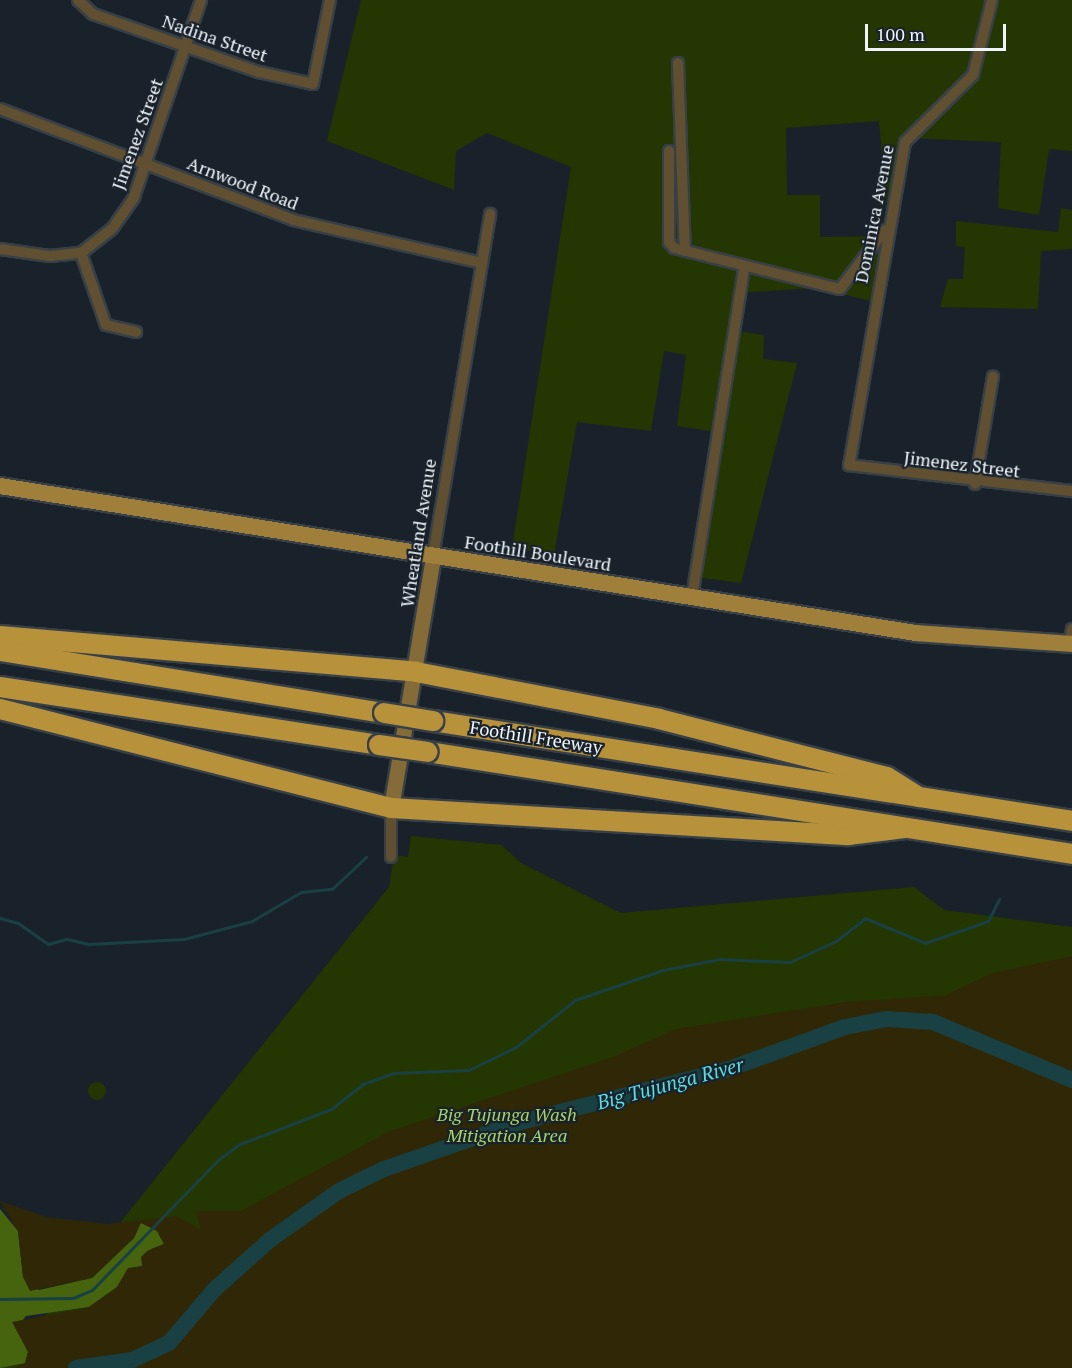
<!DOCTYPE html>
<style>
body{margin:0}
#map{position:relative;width:1072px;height:1368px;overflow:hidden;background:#19222a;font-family:"PT Serif",serif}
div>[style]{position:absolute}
.green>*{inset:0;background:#243601}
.round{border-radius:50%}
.forest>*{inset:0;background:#46640e}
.sand>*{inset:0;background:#302706}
.stream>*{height:3px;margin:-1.5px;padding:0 1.5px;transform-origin:1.5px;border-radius:1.5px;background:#194143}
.river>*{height:16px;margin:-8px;padding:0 8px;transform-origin:8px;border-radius:8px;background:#194143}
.roads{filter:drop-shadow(2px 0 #374047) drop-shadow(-2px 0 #374047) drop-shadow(0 2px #374047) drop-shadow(0 -2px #374047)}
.street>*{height:10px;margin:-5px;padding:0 5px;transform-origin:5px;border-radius:5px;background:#605031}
.secondary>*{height:15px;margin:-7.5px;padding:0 7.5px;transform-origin:7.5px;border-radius:7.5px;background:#846b37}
.primary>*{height:16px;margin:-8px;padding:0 8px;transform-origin:8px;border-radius:8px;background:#9f7f3a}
.highway>*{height:20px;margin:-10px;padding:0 10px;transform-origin:10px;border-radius:10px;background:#b8913b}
.bridges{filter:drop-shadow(2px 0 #374047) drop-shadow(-2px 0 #374047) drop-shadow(0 2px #374047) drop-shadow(0 -2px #374047)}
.highway-bridge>*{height:20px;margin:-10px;padding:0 10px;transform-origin:10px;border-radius:10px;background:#b8913b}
span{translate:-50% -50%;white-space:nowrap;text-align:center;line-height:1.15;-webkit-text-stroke:4.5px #19222a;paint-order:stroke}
.street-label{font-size:18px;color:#eff5fb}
.park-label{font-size:18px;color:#a7d369;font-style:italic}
.water-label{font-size:20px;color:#59dde3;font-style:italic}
.scale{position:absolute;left:865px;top:24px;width:141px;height:27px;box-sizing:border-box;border:3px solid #eff5fb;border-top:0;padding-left:8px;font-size:18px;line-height:21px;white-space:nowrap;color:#eff5fb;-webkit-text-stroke:4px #19222a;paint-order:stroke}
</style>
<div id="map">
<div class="green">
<div style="clip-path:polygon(361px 0,1072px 0,1072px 151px,1049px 149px,1039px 215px,998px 208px,1001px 142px,905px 138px,886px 204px,879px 121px,786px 128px,787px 195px,820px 195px,820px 237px,883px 236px,875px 302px,817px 288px,735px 293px,736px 331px,764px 335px,763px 359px,797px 363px,741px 583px,695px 577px,717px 432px,677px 426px,686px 355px,664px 351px,651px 431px,577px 422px,554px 555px,512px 548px,571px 167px,487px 133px,456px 151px,454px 190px,327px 141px)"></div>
<div style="clip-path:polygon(1061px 208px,1072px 210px,1072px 249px,1041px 251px,1038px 309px,940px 307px,948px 279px,963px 279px,965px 247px,956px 246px,956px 221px,1058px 232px)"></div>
<div style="clip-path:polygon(411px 836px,501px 845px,521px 863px,621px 913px,914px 887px,944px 910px,1072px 927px,1072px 1368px,0 1368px,0 1289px,31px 1334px,389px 887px,394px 855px,408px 857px)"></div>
<div class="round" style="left:88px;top:1082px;width:18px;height:18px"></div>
</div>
<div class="forest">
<div style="clip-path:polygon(0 1209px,18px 1231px,23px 1277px,39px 1290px,92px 1278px,134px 1238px,141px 1222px,157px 1231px,164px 1244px,151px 1249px,142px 1266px,128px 1269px,117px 1287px,89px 1307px,26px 1316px,17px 1327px,28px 1352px,25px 1363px,0 1368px)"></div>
</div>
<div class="sand">
<div style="clip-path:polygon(1072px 956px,1072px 1368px,14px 1368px,25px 1363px,28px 1352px,12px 1322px,89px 1307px,117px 1287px,128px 1268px,142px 1266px,141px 1257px,147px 1251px,164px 1244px,157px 1231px,141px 1223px,134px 1238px,92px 1278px,30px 1291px,23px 1277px,18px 1231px,0 1201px,46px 1217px,107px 1224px,177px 1216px,201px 1230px,195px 1211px,241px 1211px,388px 1132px,613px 1057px,676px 1029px,846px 1002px,946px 995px,993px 973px)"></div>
</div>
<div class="stream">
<div style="left:0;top:918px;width:19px;rotate:16deg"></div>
<div style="left:18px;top:923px;width:37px;rotate:35deg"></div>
<div style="left:48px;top:944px;width:20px;rotate:-15deg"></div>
<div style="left:67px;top:939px;width:23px;rotate:13deg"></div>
<div style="left:89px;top:944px;width:95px;rotate:-3deg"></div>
<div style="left:184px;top:939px;width:70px;rotate:-14.8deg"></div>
<div style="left:252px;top:921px;width:57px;rotate:-30.6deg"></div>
<div style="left:301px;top:892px;width:31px;rotate:-6deg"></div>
<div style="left:332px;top:889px;width:47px;rotate:-43.3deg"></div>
<div style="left:0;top:1299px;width:73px;rotate:-0.8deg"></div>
<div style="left:73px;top:1298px;width:21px;rotate:-23deg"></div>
<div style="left:92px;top:1290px;width:182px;rotate:-45.9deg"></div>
<div style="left:219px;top:1159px;width:26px;rotate:-36deg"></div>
<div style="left:240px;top:1144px;width:97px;rotate:-21deg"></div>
<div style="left:331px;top:1109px;width:41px;rotate:-38deg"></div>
<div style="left:363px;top:1084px;width:32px;rotate:-20deg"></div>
<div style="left:393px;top:1073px;width:76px;rotate:-2.3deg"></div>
<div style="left:469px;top:1070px;width:52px;rotate:-26.1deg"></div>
<div style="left:516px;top:1047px;width:75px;rotate:-38.5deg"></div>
<div style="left:575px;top:1000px;width:93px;rotate:-18.8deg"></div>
<div style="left:663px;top:970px;width:58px;rotate:-10.9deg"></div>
<div style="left:720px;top:959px;width:70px;rotate:2.5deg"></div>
<div style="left:790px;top:962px;width:51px;rotate:-24.5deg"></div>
<div style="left:836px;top:941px;width:37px;rotate:-38deg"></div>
<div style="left:865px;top:918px;width:65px;rotate:22.6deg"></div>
<div style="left:925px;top:943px;width:67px;rotate:-19.2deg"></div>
<div style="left:988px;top:921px;width:25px;rotate:-63deg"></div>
</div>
<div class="river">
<div style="left:76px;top:1368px;width:57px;rotate:-8.1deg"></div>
<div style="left:132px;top:1360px;width:41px;rotate:-24.7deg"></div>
<div style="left:169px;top:1343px;width:71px;rotate:-49.6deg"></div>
<div style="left:215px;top:1289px;width:75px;rotate:-41.8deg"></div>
<div style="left:271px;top:1239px;width:83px;rotate:-35.2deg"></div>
<div style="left:339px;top:1191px;width:50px;rotate:-26.1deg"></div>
<div style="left:384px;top:1169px;width:141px;rotate:-19.1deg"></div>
<div style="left:517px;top:1123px;width:219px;rotate:-14.3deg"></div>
<div style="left:729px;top:1069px;width:123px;rotate:-19.9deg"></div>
<div style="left:845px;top:1027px;width:43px;rotate:-10.8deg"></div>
<div style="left:887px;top:1019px;width:46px;rotate:3.7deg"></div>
<div style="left:933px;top:1022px;width:151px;rotate:22.6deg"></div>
</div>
<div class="roads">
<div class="street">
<div style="left:78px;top:0;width:21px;rotate:43deg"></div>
<div style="left:93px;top:14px;width:176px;rotate:19.3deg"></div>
<div style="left:259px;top:72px;width:55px;rotate:12.5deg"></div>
<div style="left:313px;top:84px;width:86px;rotate:-78.6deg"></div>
<div style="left:992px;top:0;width:77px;rotate:104.2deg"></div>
<div style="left:973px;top:75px;width:95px;rotate:135.4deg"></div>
<div style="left:905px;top:142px;width:328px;rotate:99.8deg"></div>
<div style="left:849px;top:465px;width:225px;rotate:6.7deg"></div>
<div style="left:678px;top:63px;width:188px;rotate:87.9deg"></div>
<div style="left:0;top:109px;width:313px;rotate:20.7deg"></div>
<div style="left:293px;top:220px;width:194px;rotate:12.8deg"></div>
<div style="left:669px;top:151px;width:91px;rotate:90deg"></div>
<div style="left:669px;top:242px;width:8px;rotate:50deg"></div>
<div style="left:674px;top:248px;width:171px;rotate:13.9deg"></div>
<div style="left:840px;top:289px;width:74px;rotate:-52.7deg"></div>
<div style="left:0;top:249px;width:50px;rotate:8deg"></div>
<div style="left:50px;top:256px;width:31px;rotate:-6deg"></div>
<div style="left:81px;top:253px;width:39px;rotate:-38deg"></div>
<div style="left:112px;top:229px;width:39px;rotate:-55deg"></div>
<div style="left:134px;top:197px;width:208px;rotate:-71.2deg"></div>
<div style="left:81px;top:253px;width:76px;rotate:70.9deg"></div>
<div style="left:106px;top:325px;width:31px;rotate:13deg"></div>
<div style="left:975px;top:484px;width:109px;rotate:-80.5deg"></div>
<div style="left:433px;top:556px;width:347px;rotate:-80.5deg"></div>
<div style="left:692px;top:597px;width:333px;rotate:-81deg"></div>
<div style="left:1070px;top:645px;width:16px;rotate:-83deg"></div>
<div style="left:391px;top:857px;width:49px;rotate:-90deg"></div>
</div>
<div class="secondary">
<div style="left:391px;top:808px;width:255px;rotate:-80.5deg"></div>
</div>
<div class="primary">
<div style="left:0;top:486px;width:928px;rotate:9.12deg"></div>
<div style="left:916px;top:633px;width:156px;rotate:4deg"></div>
</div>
<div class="highway">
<div style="left:0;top:636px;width:418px;rotate:4.9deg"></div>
<div style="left:416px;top:672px;width:248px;rotate:10.9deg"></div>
<div style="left:659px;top:719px;width:235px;rotate:14.3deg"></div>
<div style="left:887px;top:777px;width:38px;rotate:32deg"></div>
<div style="left:0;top:651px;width:389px;rotate:9.2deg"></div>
<div style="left:0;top:687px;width:383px;rotate:8.7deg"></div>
<div style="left:0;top:709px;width:403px;rotate:14.2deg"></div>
<div style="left:391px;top:808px;width:458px;rotate:3.4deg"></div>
<div style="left:848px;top:835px;width:57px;rotate:-7deg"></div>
<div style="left:433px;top:721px;width:647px;rotate:8.89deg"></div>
<div style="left:428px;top:752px;width:652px;rotate:9deg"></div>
</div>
</div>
<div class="bridges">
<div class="highway-bridge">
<div style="left:384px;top:713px;width:50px;rotate:9.3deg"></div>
<div style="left:379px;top:745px;width:49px;rotate:8.1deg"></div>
</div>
</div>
<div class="street-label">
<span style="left:215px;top:38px;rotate:19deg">Nadina Street</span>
<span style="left:137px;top:134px;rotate:-70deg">Jimenez Street</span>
<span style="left:243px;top:183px;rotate:21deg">Arnwood Road</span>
<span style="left:874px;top:214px;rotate:-79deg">Dominica Avenue</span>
<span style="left:962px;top:464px;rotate:7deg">Jimenez Street</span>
<span style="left:418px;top:533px;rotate:-81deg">Wheatland Avenue</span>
<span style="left:538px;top:553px;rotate:9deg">Foothill Boulevard</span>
<span style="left:536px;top:737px;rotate:9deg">Foothill Freeway</span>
</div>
<div class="park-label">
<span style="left:507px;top:1125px">Big Tujunga Wash<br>Mitigation Area</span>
</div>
<div class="water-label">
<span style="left:670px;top:1083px;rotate:-15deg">Big Tujunga River</span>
</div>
<div class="scale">100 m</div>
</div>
